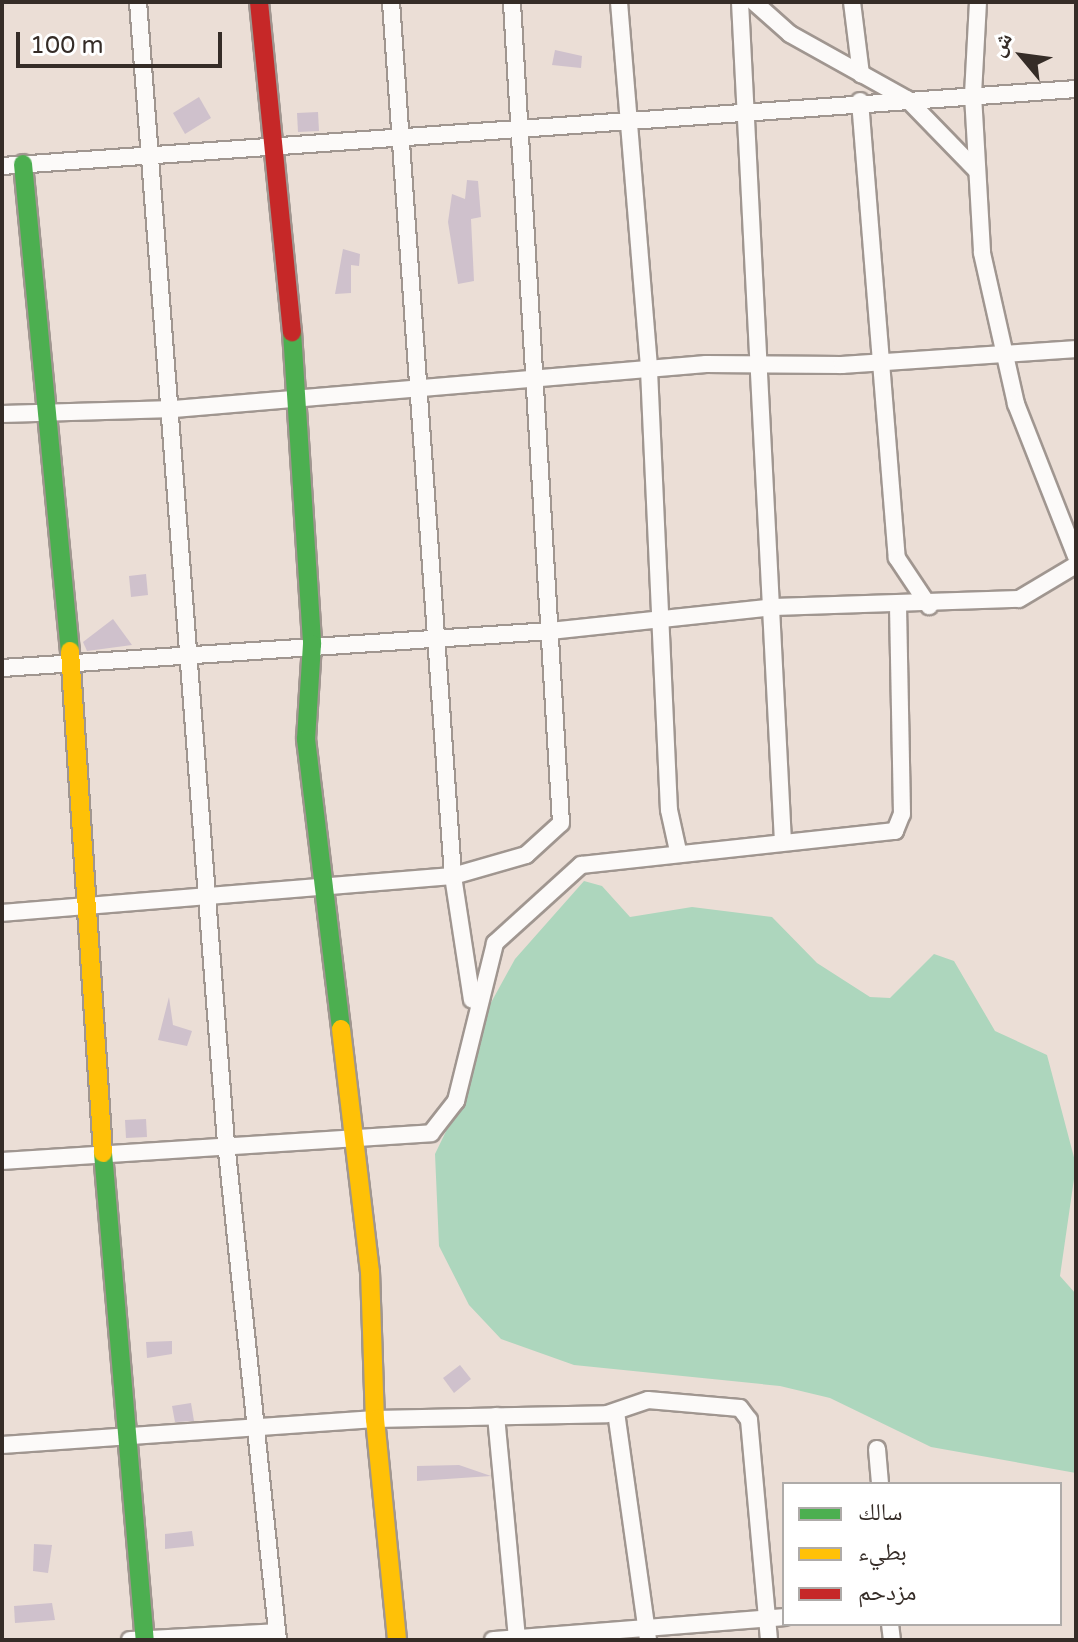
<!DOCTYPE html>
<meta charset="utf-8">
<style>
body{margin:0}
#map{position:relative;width:1078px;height:1642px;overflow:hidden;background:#ebded6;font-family:"Varela Round","Noto Naskh Arabic",sans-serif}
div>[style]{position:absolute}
.green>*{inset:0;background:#add6bd}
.building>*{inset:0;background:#cfc1cc}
.roads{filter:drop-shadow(2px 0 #a09690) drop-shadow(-2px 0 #a09690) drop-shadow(0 2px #a09690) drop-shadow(0 -2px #a09690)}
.street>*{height:16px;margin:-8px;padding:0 8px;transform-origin:8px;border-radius:8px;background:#fcfaf9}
.fast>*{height:18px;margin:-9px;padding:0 9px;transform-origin:9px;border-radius:9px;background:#4caf50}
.slow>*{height:18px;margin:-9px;padding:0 9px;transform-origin:9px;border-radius:9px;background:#ffc107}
.jam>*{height:18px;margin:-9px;padding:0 9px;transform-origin:9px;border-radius:9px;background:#c62828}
span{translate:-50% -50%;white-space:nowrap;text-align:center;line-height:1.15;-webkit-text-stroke:6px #fff;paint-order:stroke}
.frame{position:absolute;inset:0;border:4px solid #352c27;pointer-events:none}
.legend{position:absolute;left:782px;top:1482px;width:280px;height:144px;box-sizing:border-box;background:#fff;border:2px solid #aeaba9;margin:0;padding:10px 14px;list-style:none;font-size:24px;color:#352c27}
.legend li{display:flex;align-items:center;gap:16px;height:40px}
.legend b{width:40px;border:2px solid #aeaba9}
.north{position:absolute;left:982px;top:16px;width:80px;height:80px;-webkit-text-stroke:6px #fff;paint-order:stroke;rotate:299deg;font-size:22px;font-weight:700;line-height:32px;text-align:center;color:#352c27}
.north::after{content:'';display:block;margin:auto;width:28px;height:36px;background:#352c27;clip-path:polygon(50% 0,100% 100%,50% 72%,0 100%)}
.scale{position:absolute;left:16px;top:32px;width:206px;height:36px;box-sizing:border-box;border:4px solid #352c27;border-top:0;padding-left:10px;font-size:24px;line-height:28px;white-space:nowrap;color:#352c27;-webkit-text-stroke:6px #fff;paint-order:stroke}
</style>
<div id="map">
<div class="green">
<div style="clip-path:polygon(584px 881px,602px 886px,630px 917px,692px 907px,772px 917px,817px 963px,870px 997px,890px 998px,934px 954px,954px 961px,995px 1031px,1047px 1055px,1076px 1165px,1060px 1276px,1076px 1294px,1076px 1473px,931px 1447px,830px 1398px,780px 1386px,574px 1365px,501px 1339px,469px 1305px,439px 1246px,435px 1154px,464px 1094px,454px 1070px,515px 959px)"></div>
</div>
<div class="building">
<div style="clip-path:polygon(555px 50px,582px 56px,581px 68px,552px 65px)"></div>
<div style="clip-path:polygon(199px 97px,211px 118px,185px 134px,173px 113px)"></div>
<div style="clip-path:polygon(318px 112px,319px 131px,298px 132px,297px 113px)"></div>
<div style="clip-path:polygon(467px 180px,478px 181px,481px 217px,471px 219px,474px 281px,458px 284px,448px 222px,452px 194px,465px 199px)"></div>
<div style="clip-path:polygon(343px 249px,360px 254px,359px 266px,351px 265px,351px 293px,335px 294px)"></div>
<div style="clip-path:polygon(146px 574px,148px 595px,131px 597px,129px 576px)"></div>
<div style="clip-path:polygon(113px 619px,132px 645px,87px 651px,83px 642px)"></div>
<div style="clip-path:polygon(169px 997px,173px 1025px,192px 1031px,187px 1046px,158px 1040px)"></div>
<div style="clip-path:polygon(146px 1119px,147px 1137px,126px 1138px,125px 1120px)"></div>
<div style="clip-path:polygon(172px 1341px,172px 1354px,147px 1358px,146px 1342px)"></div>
<div style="clip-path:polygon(460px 1365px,471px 1379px,454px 1393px,443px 1378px)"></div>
<div style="clip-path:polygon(191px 1403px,194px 1421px,175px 1422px,172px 1406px)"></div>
<div style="clip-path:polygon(459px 1465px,491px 1476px,417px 1481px,417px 1466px)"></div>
<div style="clip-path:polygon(192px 1531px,194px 1546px,165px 1549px,165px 1534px)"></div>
<div style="clip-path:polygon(34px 1544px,52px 1545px,48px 1573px,33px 1571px)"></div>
<div style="clip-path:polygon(52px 1603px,55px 1620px,15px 1623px,14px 1606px)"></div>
</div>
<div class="roads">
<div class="street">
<div style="left:138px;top:2px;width:1143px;rotate:85.59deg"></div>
<div style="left:226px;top:1142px;width:501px;rotate:84.04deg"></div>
<div style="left:391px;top:2px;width:876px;rotate:85.94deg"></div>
<div style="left:453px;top:876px;width:125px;rotate:81.3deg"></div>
<div style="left:619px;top:2px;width:369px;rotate:85.3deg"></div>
<div style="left:649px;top:370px;width:440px;rotate:87.4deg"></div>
<div style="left:669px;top:810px;width:42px;rotate:77.6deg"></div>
<div style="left:740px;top:2px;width:840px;rotate:87.07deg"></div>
<div style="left:754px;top:2px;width:48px;rotate:41.6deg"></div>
<div style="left:790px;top:34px;width:134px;rotate:29.1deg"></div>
<div style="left:907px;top:99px;width:99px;rotate:45.8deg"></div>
<div style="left:852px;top:2px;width:73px;rotate:82.9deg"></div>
<div style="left:978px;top:2px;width:93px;rotate:93.1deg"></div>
<div style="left:973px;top:95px;width:158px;rotate:86.7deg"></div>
<div style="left:982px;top:253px;width:155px;rotate:77.3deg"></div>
<div style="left:1016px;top:404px;width:163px;rotate:68.5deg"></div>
<div style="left:860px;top:101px;width:458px;rotate:85.4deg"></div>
<div style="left:897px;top:558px;width:58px;rotate:56.3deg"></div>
<div style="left:2px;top:166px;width:1077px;rotate:-4.1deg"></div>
<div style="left:2px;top:414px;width:172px;rotate:-1.7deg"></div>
<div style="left:174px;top:409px;width:534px;rotate:-4.83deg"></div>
<div style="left:706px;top:364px;width:136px;rotate:0.4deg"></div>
<div style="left:842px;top:365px;width:235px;rotate:-3.9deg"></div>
<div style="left:2px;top:668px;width:549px;rotate:-3.86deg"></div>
<div style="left:550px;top:631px;width:225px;rotate:-6.1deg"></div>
<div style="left:774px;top:607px;width:245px;rotate:-1.9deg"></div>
<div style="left:1019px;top:599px;width:66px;rotate:-30.8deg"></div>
<div style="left:2px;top:913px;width:453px;rotate:-4.7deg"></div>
<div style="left:453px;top:876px;width:76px;rotate:-16deg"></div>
<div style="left:526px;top:855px;width:47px;rotate:-42.4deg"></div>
<div style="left:561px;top:823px;width:822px;rotate:-93.42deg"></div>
<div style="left:2px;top:1161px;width:430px;rotate:-3.7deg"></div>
<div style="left:431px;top:1133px;width:41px;rotate:-52deg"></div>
<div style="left:456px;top:1101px;width:163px;rotate:-76.1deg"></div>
<div style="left:495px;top:943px;width:116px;rotate:-42.2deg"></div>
<div style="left:581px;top:865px;width:316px;rotate:-6.2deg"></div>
<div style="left:895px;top:831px;width:18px;rotate:-68deg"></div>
<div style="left:902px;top:814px;width:208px;rotate:-91.1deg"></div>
<div style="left:616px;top:1412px;width:230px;rotate:82deg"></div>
<div style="left:496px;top:1416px;width:225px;rotate:84.6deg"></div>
<div style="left:2px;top:1445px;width:374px;rotate:-4deg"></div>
<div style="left:375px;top:1419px;width:232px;rotate:-1.2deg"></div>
<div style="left:607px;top:1414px;width:43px;rotate:-18.9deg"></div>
<div style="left:648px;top:1400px;width:92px;rotate:5deg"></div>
<div style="left:740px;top:1408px;width:15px;rotate:53deg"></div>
<div style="left:749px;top:1420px;width:221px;rotate:84.8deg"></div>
<div style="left:877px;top:1449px;width:35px;rotate:85deg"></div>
<div style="left:890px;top:1624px;width:16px;rotate:83deg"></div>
<div style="left:130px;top:1640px;width:147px;rotate:-3.1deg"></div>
<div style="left:493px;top:1640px;width:292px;rotate:-4.5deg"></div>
</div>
<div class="fast">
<div style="left:23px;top:164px;width:489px;rotate:84.5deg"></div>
<div style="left:292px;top:332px;width:313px;rotate:86.3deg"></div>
<div style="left:312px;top:644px;width:95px;rotate:93.6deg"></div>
<div style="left:306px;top:739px;width:292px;rotate:83.1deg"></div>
<div style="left:103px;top:1153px;width:489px;rotate:85.1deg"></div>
</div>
<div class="slow">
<div style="left:70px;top:651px;width:503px;rotate:86.24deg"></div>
<div style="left:341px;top:1029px;width:244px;rotate:83.2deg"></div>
<div style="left:370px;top:1271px;width:148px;rotate:88.1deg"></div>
<div style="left:375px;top:1419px;width:222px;rotate:84.3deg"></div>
</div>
<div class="jam">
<div style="left:259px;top:2px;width:332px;rotate:84.3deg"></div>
</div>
</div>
<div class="frame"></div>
<ul class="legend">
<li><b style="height:10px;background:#4caf50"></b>سالك</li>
<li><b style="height:10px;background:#ffc107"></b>بطيء</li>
<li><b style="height:10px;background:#c62828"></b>مزدحم</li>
</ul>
<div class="north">ش</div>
<div class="scale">100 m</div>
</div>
